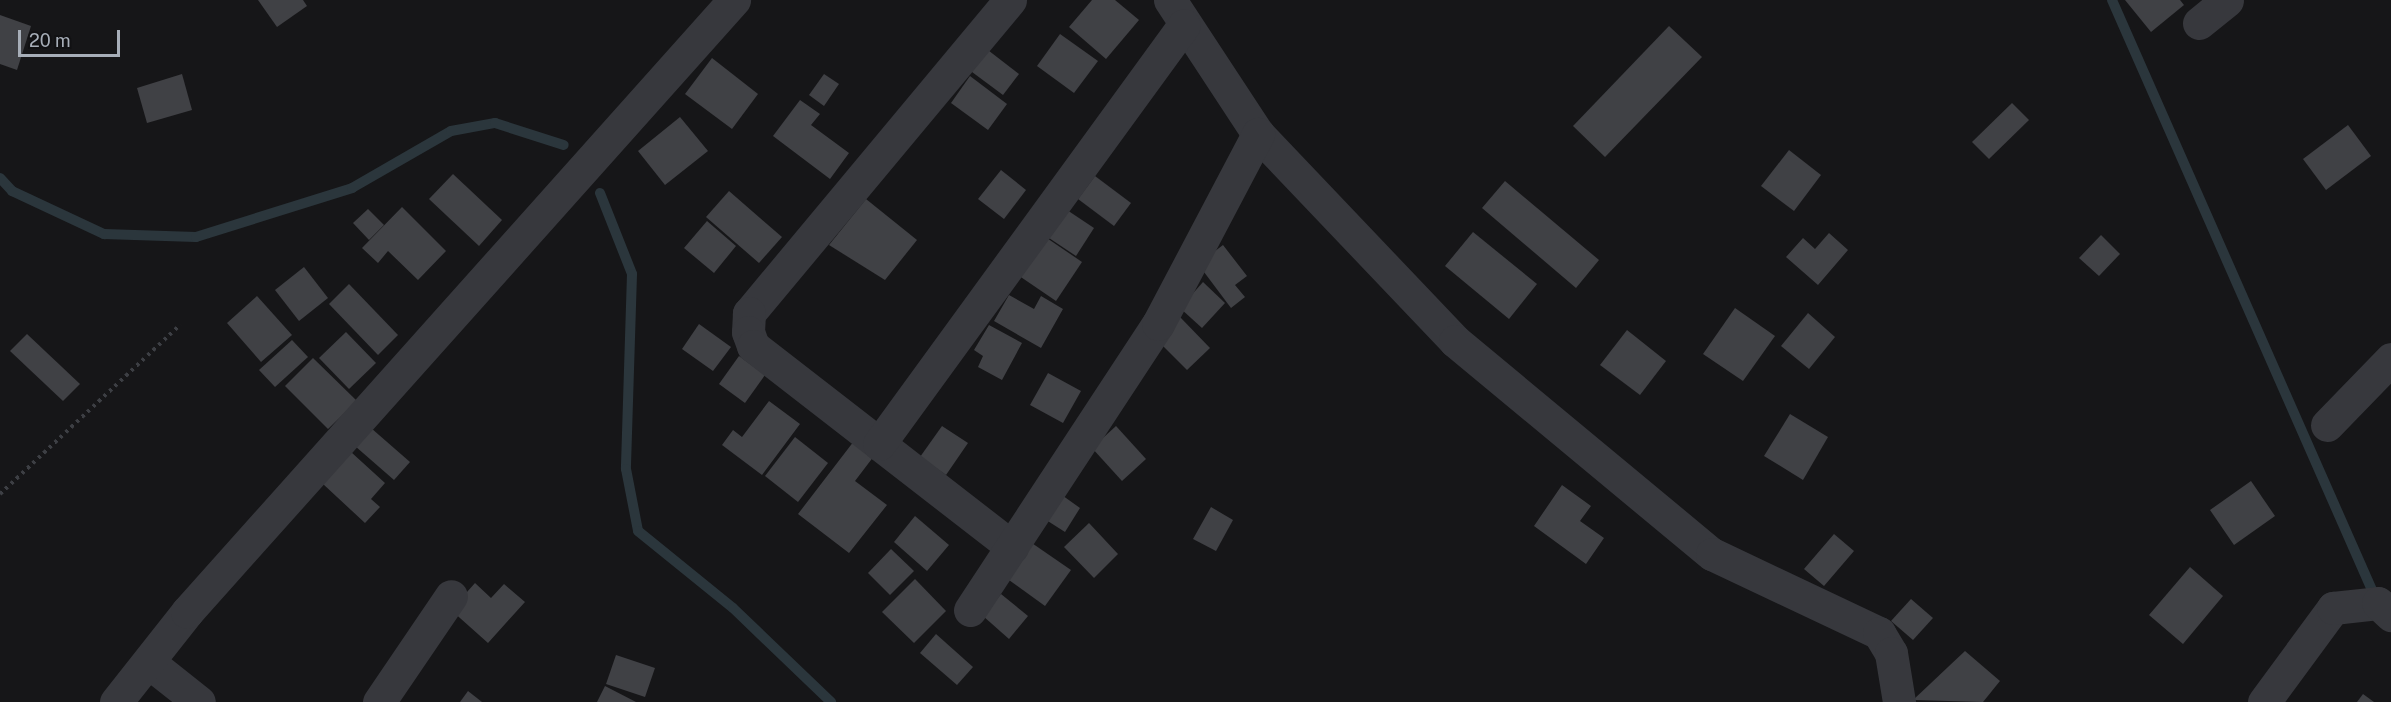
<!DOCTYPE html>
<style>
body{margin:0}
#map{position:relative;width:2391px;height:702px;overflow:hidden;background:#161618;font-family:"Public Sans",sans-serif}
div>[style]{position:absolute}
.stream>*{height:10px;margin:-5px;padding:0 5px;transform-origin:5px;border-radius:5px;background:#2b363c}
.building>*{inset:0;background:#404145}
.path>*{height:4px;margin-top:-2px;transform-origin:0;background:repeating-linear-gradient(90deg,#3d3f44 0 3px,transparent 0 7.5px)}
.street>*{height:33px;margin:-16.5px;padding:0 16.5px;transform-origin:16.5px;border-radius:16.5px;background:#37383d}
span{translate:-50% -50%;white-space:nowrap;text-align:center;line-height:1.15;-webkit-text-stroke:5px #111113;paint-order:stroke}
.scale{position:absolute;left:18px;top:30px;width:102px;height:27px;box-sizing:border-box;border:3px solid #a7aeb8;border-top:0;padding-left:8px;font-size:18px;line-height:21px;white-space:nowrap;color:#a7aeb8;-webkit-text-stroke:4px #111113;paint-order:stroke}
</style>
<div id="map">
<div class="stream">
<div style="left:2112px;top:0;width:655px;rotate:66.22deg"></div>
<div style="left:0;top:178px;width:18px;rotate:47deg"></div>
<div style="left:12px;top:191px;width:102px;rotate:25.1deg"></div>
<div style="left:104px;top:234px;width:92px;rotate:1.9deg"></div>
<div style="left:196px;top:237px;width:164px;rotate:-17.4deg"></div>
<div style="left:352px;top:188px;width:114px;rotate:-29.9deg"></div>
<div style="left:451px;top:131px;width:45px;rotate:-10.3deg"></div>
<div style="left:495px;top:123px;width:72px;rotate:17.7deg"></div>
<div style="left:600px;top:193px;width:87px;rotate:68.4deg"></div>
<div style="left:632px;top:274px;width:195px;rotate:91.8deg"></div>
<div style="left:626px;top:469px;width:63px;rotate:79deg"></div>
<div style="left:638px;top:531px;width:122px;rotate:39deg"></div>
<div style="left:733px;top:608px;width:136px;rotate:43.8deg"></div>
</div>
<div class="building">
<div style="clip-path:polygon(258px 0,303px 0,307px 6px,277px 27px)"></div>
<div style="clip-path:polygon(1092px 0,1115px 0,1139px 20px,1106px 59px,1069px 27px)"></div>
<div style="clip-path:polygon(2125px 0,2180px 0,2184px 5px,2151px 32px)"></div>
<div style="clip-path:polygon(0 15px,31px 26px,17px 70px,0 64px)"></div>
<div style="clip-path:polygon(1669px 26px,1702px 57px,1605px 157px,1573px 126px)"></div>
<div style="clip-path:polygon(1060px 34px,1098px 61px,1074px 93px,1037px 66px)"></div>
<div style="clip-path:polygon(984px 47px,1019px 74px,1003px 95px,968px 69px)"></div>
<div style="clip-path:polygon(712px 58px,758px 94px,732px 129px,685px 94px)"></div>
<div style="clip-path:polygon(182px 74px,192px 110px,147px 123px,137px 88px)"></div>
<div style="clip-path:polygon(824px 74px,839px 84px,824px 106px,809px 95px)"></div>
<div style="clip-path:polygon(970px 76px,1007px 104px,988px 130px,951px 103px)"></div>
<div style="clip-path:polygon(800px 100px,820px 114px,811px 125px,849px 153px,830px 179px,773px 136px)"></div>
<div style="clip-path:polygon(2012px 103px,2029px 120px,1989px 159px,1972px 142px)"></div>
<div style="clip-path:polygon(680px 117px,708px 151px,665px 185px,638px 151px)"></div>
<div style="clip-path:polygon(2348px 125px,2371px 156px,2326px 190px,2303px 159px)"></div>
<div style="clip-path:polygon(1789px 150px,1821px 175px,1794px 211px,1761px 186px)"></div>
<div style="clip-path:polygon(1001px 170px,1026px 190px,1004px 219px,978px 199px)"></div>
<div style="clip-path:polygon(453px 174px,502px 220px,479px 246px,429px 199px)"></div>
<div style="clip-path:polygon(1095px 176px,1131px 203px,1114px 226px,1078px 199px)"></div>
<div style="clip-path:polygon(1505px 181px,1599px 260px,1576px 288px,1482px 208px)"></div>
<div style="clip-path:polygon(729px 191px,782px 237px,759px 263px,706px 217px)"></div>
<div style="clip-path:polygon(866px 199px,917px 240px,885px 280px,829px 245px)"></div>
<div style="clip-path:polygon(402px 207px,446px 251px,418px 280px,388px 251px,378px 263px,362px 248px)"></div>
<div style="clip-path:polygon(368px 209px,384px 225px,369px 240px,353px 223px)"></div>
<div style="clip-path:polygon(1067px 210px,1094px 228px,1076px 256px,1049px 238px)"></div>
<div style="clip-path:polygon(707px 221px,736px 246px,714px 273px,684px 248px)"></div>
<div style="clip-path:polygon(1038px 232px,1082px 262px,1056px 301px,1012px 271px)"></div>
<div style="clip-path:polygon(1473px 232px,1537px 284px,1509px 319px,1445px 266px)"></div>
<div style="clip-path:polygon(1829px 233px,1848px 250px,1818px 285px,1786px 257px,1803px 238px,1815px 249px)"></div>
<div style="clip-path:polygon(2101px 235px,2120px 254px,2099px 276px,2079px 258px)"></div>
<div style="clip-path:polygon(1223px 245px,1247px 276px,1235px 285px,1245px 297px,1231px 308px,1198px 264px)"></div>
<div style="clip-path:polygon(304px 267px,328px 298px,299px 321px,275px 290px)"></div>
<div style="clip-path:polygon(1203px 282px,1225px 303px,1202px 328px,1180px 308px)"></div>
<div style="clip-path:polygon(349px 284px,398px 335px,378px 355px,329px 304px)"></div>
<div style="clip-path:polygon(1009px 295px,1034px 309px,1041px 296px,1063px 309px,1041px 348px,994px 321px)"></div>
<div style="clip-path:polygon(257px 296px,292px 335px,261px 362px,227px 323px)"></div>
<div style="clip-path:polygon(1735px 308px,1775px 336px,1743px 381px,1703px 354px)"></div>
<div style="clip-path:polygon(1808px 313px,1835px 337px,1809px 369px,1781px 346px)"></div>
<div style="clip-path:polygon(1179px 316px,1210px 348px,1187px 370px,1156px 339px)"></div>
<div style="clip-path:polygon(699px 324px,731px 347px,713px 371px,682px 349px)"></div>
<div style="clip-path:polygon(989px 325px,1022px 343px,1002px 380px,978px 367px,983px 356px,974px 350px)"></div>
<div style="clip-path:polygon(1627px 330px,1666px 361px,1640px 395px,1600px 365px)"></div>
<div style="clip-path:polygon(346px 332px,376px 363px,349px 389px,319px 358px)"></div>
<div style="clip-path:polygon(27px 334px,80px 384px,63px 401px,10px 351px)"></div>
<div style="clip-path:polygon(292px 340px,308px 357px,275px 387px,259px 370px)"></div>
<div style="clip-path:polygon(739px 356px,765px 375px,745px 403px,719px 384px)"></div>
<div style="clip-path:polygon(313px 358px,357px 401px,328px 429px,285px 386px)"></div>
<div style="clip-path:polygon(1048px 373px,1081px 391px,1063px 423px,1030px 405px)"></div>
<div style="clip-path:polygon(769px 401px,800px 424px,762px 475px,722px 445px,733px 430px,742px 437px)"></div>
<div style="clip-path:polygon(1790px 414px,1828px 437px,1803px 480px,1764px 456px)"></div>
<div style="clip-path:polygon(942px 426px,968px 443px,946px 475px,920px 457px)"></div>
<div style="clip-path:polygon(1116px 426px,1146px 459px,1122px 481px,1092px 448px)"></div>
<div style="clip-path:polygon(371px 428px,410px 462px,394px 480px,355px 446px)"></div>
<div style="clip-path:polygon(795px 437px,828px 463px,798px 502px,765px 476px)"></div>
<div style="clip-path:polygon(854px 441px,874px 456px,855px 481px,887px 505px,849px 553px,798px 514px)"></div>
<div style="clip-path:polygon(351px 452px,385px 483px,371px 499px,380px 507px,365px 523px,323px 484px)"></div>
<div style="clip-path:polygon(2251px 481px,2275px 516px,2234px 545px,2210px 510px)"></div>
<div style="clip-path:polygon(1562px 485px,1591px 506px,1580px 521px,1604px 538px,1586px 564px,1534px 526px)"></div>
<div style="clip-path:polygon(1059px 493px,1080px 508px,1065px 532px,1043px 518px)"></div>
<div style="clip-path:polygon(1211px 507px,1233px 520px,1216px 551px,1193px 539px)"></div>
<div style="clip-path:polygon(915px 516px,949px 545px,927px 571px,894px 542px)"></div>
<div style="clip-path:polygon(1089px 523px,1118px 554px,1094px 578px,1064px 547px)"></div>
<div style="clip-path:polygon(1834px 534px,1854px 551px,1824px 586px,1804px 569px)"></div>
<div style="clip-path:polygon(1026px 539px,1071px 570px,1045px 606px,1009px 580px)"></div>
<div style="clip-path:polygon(891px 549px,914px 571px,890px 595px,868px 573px)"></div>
<div style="clip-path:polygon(2190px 567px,2223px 596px,2183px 644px,2149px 615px)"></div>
<div style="clip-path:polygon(915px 579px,946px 611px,914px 643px,882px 612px)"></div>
<div style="clip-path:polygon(475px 583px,491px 598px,504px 584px,525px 602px,488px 643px,451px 610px)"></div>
<div style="clip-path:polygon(1001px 594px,1028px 616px,1009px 639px,983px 616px)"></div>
<div style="clip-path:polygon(1911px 599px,1933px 618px,1913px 640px,1891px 621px)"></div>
<div style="clip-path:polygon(936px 634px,973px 667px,957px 685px,920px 653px)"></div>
<div style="clip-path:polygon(1965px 651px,2000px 681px,1983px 702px,1913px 700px)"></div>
<div style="clip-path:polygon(616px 655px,655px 668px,645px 697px,606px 684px)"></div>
<div style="clip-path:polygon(605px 686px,636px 702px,597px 702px)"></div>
<div style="clip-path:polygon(468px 691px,482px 702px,460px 702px)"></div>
<div style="clip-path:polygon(2363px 694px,2374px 702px,2357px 702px)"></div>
</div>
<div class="path">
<div style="left:0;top:494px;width:247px;rotate:-43.2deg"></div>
</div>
<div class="street">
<div style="left:1010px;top:0;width:408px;rotate:129.8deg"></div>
<div style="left:749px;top:313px;width:19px;rotate:93deg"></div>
<div style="left:748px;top:332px;width:15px;rotate:70deg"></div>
<div style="left:753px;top:346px;width:328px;rotate:37.8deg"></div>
<div style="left:1170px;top:0;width:160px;rotate:56.7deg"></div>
<div style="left:1258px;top:134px;width:286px;rotate:46.4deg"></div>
<div style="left:1455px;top:341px;width:334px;rotate:39.7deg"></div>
<div style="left:1712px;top:554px;width:185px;rotate:25.3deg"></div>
<div style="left:1879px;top:633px;width:23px;rotate:59deg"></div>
<div style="left:1891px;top:653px;width:50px;rotate:80.7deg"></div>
<div style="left:2199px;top:23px;width:36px;rotate:-39deg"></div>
<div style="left:2327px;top:425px;width:92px;rotate:-45.9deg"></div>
<div style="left:879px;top:444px;width:518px;rotate:-53.95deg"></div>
<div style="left:970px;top:610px;width:342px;rotate:-56.7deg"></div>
<div style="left:1158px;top:324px;width:215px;rotate:-62.2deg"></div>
<div style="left:151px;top:664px;width:61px;rotate:38.4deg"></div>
<div style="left:116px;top:702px;width:115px;rotate:-51.7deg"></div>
<div style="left:187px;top:612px;width:821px;rotate:-48.21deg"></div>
<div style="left:379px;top:702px;width:128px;rotate:-55.8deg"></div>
<div style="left:2264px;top:702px;width:117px;rotate:-53.7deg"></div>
<div style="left:2333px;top:608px;width:45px;rotate:-6.3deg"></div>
<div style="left:2378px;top:603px;width:18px;rotate:43deg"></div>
</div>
<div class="scale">20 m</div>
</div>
